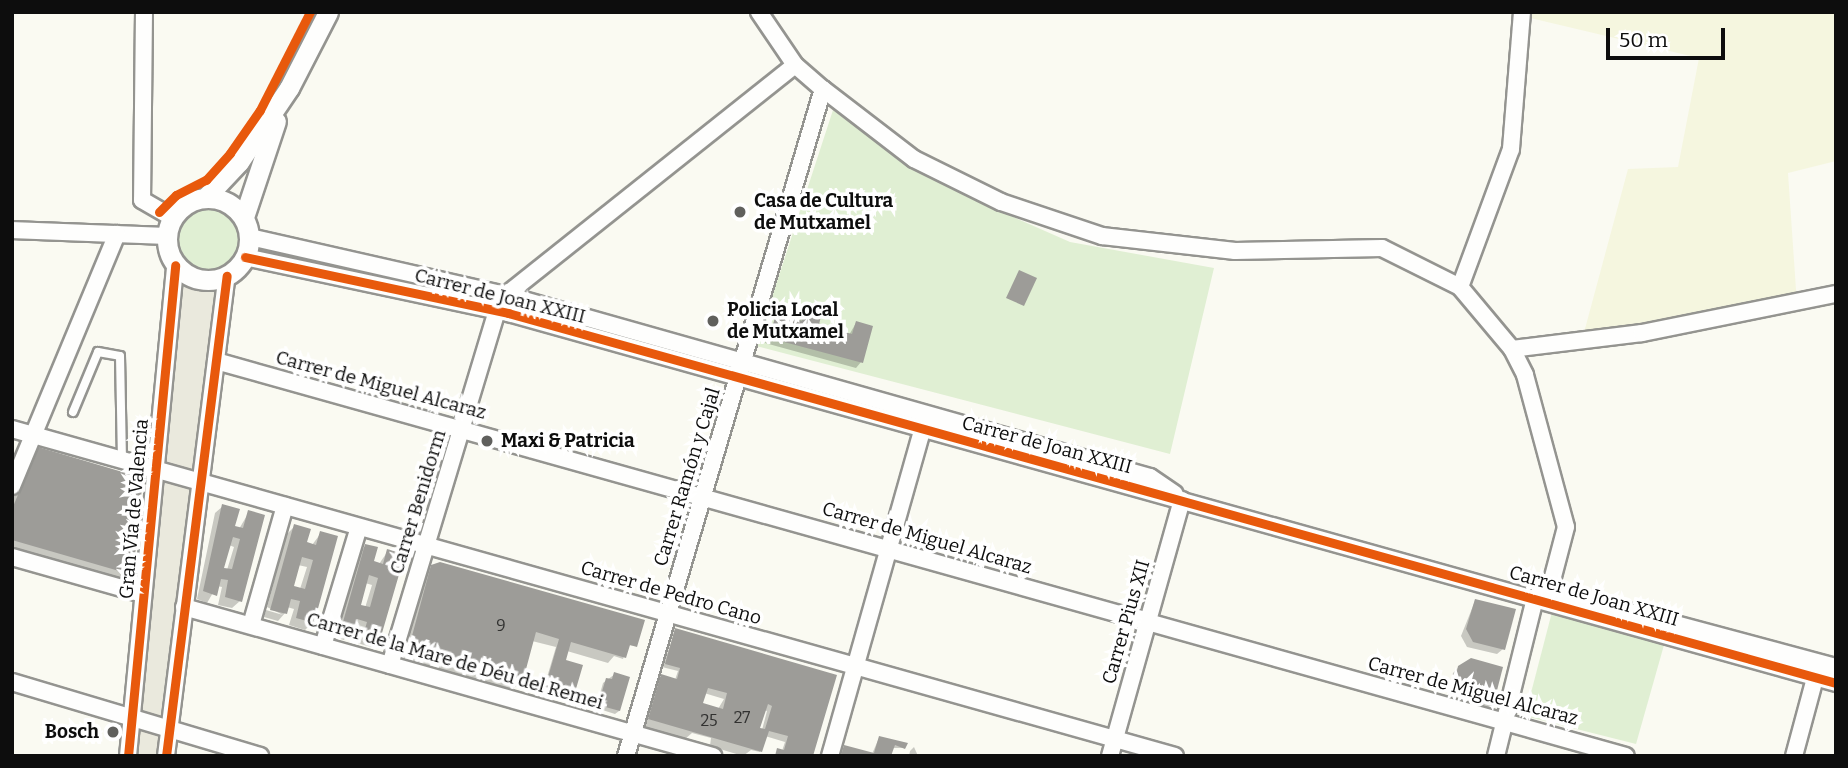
<!DOCTYPE html>
<meta charset="utf-8">
<style>
body{margin:0}
#map{position:relative;width:1848px;height:768px;overflow:hidden;background:#fafaf2;font-family:Bitter,serif}
div>[style]{position:absolute}
.farmland>*{inset:0;background:#f5f6df}
.green>*{inset:0;background:#e0efd3}
.round{border-radius:50%}
.plaza>*{inset:0;background:#eae9dd}
.shadow>*{inset:0;background:#0003}
.building>*{inset:0;background:#9d9c98}
.roads{filter:drop-shadow(2px 0 #949490) drop-shadow(-2px 0 #949490) drop-shadow(0 2px #949490) drop-shadow(0 -2px #949490)}
.service>*{height:8px;margin:-4px;padding:0 4px;transform-origin:4px;border-radius:4px;background:#fefefd}
.minor>*{height:16px;margin:-8px;padding:0 8px;transform-origin:8px;border-radius:8px;background:#fefefd}
.tertiary>*{height:19px;margin:-9.5px;padding:0 9.5px;transform-origin:9.5px;border-radius:9.5px;background:#fefefd}
.tertiary>.ring{margin:-9.5px;padding:0;box-sizing:content-box;background:none;border:19px solid #fefefd;border-radius:50%}
.cycleway>*{height:9px;margin:-4.5px;padding:0 4.5px;transform-origin:4.5px;border-radius:4.5px;background:#e8590c}
.dots>*{width:19px;height:19px;translate:-50% -50%;box-sizing:border-box;border:4px solid #fff;border-radius:50%}
span{translate:-50% -50%;white-space:nowrap;text-align:center;line-height:1.15;-webkit-text-stroke:7px #fff;paint-order:stroke}
.number-label{font-size:16px;color:#313130}
.number-label span{-webkit-text-stroke-width:0}
.poi-label{font-size:19px;color:#0d0d0d;font-weight:700}
.left{translate:0 -50%;text-align:left}
.right{translate:-100% -50%;text-align:right}
.street-label{font-size:19px;color:#0d0d0d}
.frame{position:absolute;inset:0;border:14px solid #0d0d0d;pointer-events:none}
.scale{position:absolute;left:1606px;top:28px;width:119px;height:32px;box-sizing:border-box;border:4px solid #0d0d0d;border-top:0;padding-left:9px;font-size:21px;line-height:24px;white-space:nowrap;color:#0d0d0d;-webkit-text-stroke:5px #fff;paint-order:stroke}
</style>
<div id="map">
<div class="farmland">
<div style="clip-path:polygon(1522px 12px,1836px 12px,1836px 161px,1788px 173px,1797px 304px,1582px 340px,1628px 169px,1678px 167px,1699px 58px,1522px 16px)"></div>
</div>
<div class="green">
<div style="clip-path:polygon(833px 110px,902px 160px,968px 197px,1070px 242px,1214px 268px,1170px 454px,756px 346px)"></div>
<div class="round" style="left:174px;top:206px;width:66px;height:66px"></div>
<div style="clip-path:polygon(1552px 612px,1664px 645px,1636px 744px,1525px 716px)"></div>
</div>
<div class="plaza">
<div style="clip-path:polygon(178px 276px,202px 288px,222px 284px,197px 477px,160px 468px)"></div>
<div style="clip-path:polygon(158px 475px,197px 485px,166px 727px,136px 717px)"></div>
<div style="clip-path:polygon(135px 725px,164px 734px,162px 756px,132px 756px)"></div>
</div>
<div class="shadow">
<div style="clip-path:polygon(806px 309px,816px 326px,849px 335px,856px 323px,861px 362px,856px 368px,765px 343px,777px 316px,798px 322px)"></div>
<div style="clip-path:polygon(38px 449px,131px 574px,123px 582px,12px 549px,12px 501px,30px 456px)"></div>
<div style="clip-path:polygon(evenodd,223px 506px,233px 527px,239px 529px,249px 512px,240px 601px,232px 608px,218px 605px,222px 587px,217px 586px,207px 603px,197px 599px,215px 513px,223px 506px,229px 545px,234px 547px,227px 570px,222px 569px,229px 545px)"></div>
<div style="clip-path:polygon(evenodd,295px 526px,305px 543px,312px 545px,321px 533px,313px 622px,305px 630px,289px 625px,294px 609px,287px 607px,285px 613px,278px 621px,264px 617px,266px 610px,283px 615px,267px 607px,287px 534px,295px 526px,298px 565px,307px 567px,300px 589px,292px 588px,298px 565px)"></div>
<div style="clip-path:polygon(evenodd,366px 546px,371px 562px,379px 564px,388px 551px,378px 639px,371px 647px,357px 643px,361px 629px,353px 627px,344px 640px,334px 637px,358px 553px,366px 546px,365px 583px,372px 585px,365px 608px,359px 606px,365px 583px)"></div>
<div style="clip-path:polygon(432px 567px,636px 646px,628px 645px,623px 659px,614px 656px,608px 663px,567px 651px,564px 661px,571px 698px,568px 702px,542px 694px,556px 647px,532px 641px,520px 683px,512px 690px,398px 663px,426px 573px)"></div>
<div style="clip-path:polygon(1475px 601px,1503px 649px,1497px 654px,1467px 647px,1461px 636px)"></div>
<div style="clip-path:polygon(evenodd,676px 630px,835px 676px,812px 756px,774px 756px,782px 751px,785px 742px,765px 736px,760px 752px,751px 750px,743px 756px,710px 746px,711px 738px,692px 733px,685px 739px,642px 727px,654px 684px,662px 676px,675px 680px,678px 671px,662px 667px,676px 630px,704px 693px,724px 699px,718px 709px,699px 709px,704px 693px,676px 630px,761px 709px,767px 711px,762px 730px,755px 735px,761px 709px)"></div>
<div style="clip-path:polygon(1459px 667px,1491px 705px,1485px 711px,1447px 700px,1453px 673px)"></div>
<div style="clip-path:polygon(615px 674px,619px 711px,615px 714px,596px 708px,603px 683px)"></div>
<div style="clip-path:polygon(879px 738px,904px 748px,892px 748px,889px 756px,839px 756px,844px 747px,872px 754px)"></div>
<div style="clip-path:polygon(914px 747px,918px 756px,909px 756px,910px 751px)"></div>
</div>
<div class="building">
<div style="clip-path:polygon(1019px 270px,1037px 278px,1024px 306px,1006px 298px)"></div>
<div style="clip-path:polygon(805px 307px,822px 311px,819px 325px,852px 334px,856px 321px,873px 326px,863px 363px,769px 338px,776px 314px,802px 321px)"></div>
<div style="clip-path:polygon(38px 447px,143px 478px,133px 575px,12px 540px,12px 509px)"></div>
<div style="clip-path:polygon(evenodd,222px 504px,240px 509px,235px 526px,243px 528px,248px 510px,265px 515px,242px 602px,225px 597px,228px 580px,221px 579px,217px 596px,203px 591px,222px 504px,233px 537px,240px 539px,232px 569px,224px 568px,233px 537px)"></div>
<div style="clip-path:polygon(evenodd,294px 524px,311px 529px,307px 542px,316px 545px,320px 531px,338px 536px,314px 623px,296px 618px,300px 601px,291px 599px,287px 614px,270px 610px,294px 524px,302px 557px,313px 560px,305px 589px,294px 586px,302px 557px)"></div>
<div style="clip-path:polygon(evenodd,365px 544px,378px 547px,374px 561px,383px 564px,387px 549px,405px 554px,380px 640px,363px 636px,367px 622px,357px 619px,353px 633px,341px 629px,365px 544px,369px 575px,378px 578px,370px 607px,361px 605px,369px 575px)"></div>
<div style="clip-path:polygon(440px 562px,645px 620px,637px 647px,630px 645px,626px 658px,571px 642px,566px 660px,583px 665px,573px 699px,544px 691px,559px 639px,536px 632px,522px 684px,408px 651px,431px 565px)"></div>
<div style="clip-path:polygon(1475px 599px,1516px 609px,1505px 650px,1473px 642px,1466px 629px)"></div>
<div style="clip-path:polygon(evenodd,675px 628px,837px 675px,813px 756px,775px 756px,777px 748px,784px 750px,788px 736px,769px 731px,762px 752px,648px 719px,661px 674px,677px 679px,680px 668px,665px 664px,675px 628px,708px 688px,727px 693px,723px 709px,703px 703px,708px 688px,675px 628px,768px 704px,772px 706px,765px 729px,760px 728px,768px 704px)"></div>
<div style="clip-path:polygon(1471px 658px,1503px 667px,1493px 706px,1452px 695px,1458px 666px)"></div>
<div style="clip-path:polygon(614px 672px,630px 677px,620px 711px,598px 705px,606px 678px,612px 679px)"></div>
<div style="clip-path:polygon(879px 736px,908px 743px,905px 749px,895px 745px,891px 756px,841px 756px,844px 745px,874px 753px)"></div>
</div>
<div class="roads">
<div class="service">
<div style="left:73px;top:412px;width:65px;rotate:-67.4deg"></div>
<div style="left:98px;top:352px;width:22px;rotate:10deg"></div>
<div style="left:120px;top:356px;width:104px;rotate:88.9deg"></div>
</div>
<div class="minor">
<div style="left:144px;top:12px;width:188px;rotate:90.6deg"></div>
<div style="left:142px;top:200px;width:34px;rotate:30deg"></div>
<div style="left:759px;top:12px;width:64px;rotate:55.8deg"></div>
<div style="left:795px;top:65px;width:37px;rotate:41deg"></div>
<div style="left:823px;top:89px;width:115px;rotate:37.6deg"></div>
<div style="left:914px;top:159px;width:97px;rotate:26.3deg"></div>
<div style="left:1001px;top:202px;width:107px;rotate:18.6deg"></div>
<div style="left:1102px;top:236px;width:134px;rotate:6.4deg"></div>
<div style="left:1235px;top:251px;width:147px;rotate:-1.2deg"></div>
<div style="left:1382px;top:248px;width:87px;rotate:26.6deg"></div>
<div style="left:1460px;top:287px;width:81px;rotate:50deg"></div>
<div style="left:1512px;top:349px;width:29px;rotate:63deg"></div>
<div style="left:1525px;top:375px;width:157px;rotate:74.9deg"></div>
<div style="left:1566px;top:527px;width:63px;rotate:104.7deg"></div>
<div style="left:1550px;top:588px;width:18px;rotate:146deg"></div>
<div style="left:12px;top:230px;width:154px;rotate:2.2deg"></div>
<div style="left:250px;top:237px;width:262px;rotate:12.8deg"></div>
<div style="left:506px;top:295px;width:369px;rotate:-38.5deg"></div>
<div style="left:245px;top:257px;width:269px;rotate:12deg"></div>
<div style="left:508px;top:313px;width:1379px;rotate:15.57deg"></div>
<div style="left:1460px;top:287px;width:147px;rotate:-69.7deg"></div>
<div style="left:1511px;top:149px;width:137px;rotate:-85.4deg"></div>
<div style="left:1512px;top:349px;width:131px;rotate:-7deg"></div>
<div style="left:1642px;top:333px;width:198px;rotate:-11.4deg"></div>
<div style="left:216px;top:361px;width:1464px;rotate:15.65deg"></div>
<div style="left:12px;top:429px;width:1208px;rotate:15.7deg"></div>
<div style="left:12px;top:486px;width:273px;rotate:-67.4deg"></div>
<div style="left:12px;top:557px;width:136px;rotate:15.8deg"></div>
<div style="left:1541px;top:588px;width:305px;rotate:15deg"></div>
<div style="left:184px;top:607px;width:550px;rotate:15.73deg"></div>
<div style="left:251px;top:625px;width:124px;rotate:-74.1deg"></div>
<div style="left:323px;top:646px;width:124px;rotate:-73.2deg"></div>
<div style="left:390px;top:665px;width:371px;rotate:-73.2deg"></div>
<div style="left:497px;top:310px;width:17px;rotate:-59deg"></div>
<div style="left:506px;top:295px;width:669px;rotate:15.78deg"></div>
<div style="left:1150px;top:477px;width:30px;rotate:34deg"></div>
<div style="left:12px;top:682px;width:259px;rotate:16.6deg"></div>
<div style="left:128px;top:756px;width:493px;rotate:-84.5deg"></div>
<div style="left:166px;top:756px;width:484px;rotate:-82.8deg"></div>
<div style="left:626px;top:756px;width:695px;rotate:-73.55deg"></div>
<div style="left:830px;top:756px;width:339px;rotate:-74.2deg"></div>
<div style="left:1110px;top:756px;width:266px;rotate:-74.3deg"></div>
<div style="left:1496px;top:756px;width:163px;rotate:-76.1deg"></div>
<div style="left:1794px;top:756px;width:92px;rotate:-74.9deg"></div>
</div>
<div class="tertiary">
<div style="left:206px;top:197px;width:48px;rotate:-46.7deg"></div>
<div style="left:239px;top:162px;width:89px;rotate:-56deg"></div>
<div style="left:289px;top:88px;width:85px;rotate:-62.8deg"></div>
<div class="ring" style="left:167px;top:198px;width:63px;height:63px"></div>
<div style="left:244px;top:217px;width:101px;rotate:-71.6deg"></div>
</div>
</div>
<div class="cycleway">
<div style="left:159px;top:212px;width:24px;rotate:-45deg"></div>
<div style="left:176px;top:195px;width:34px;rotate:-27deg"></div>
<div style="left:206px;top:180px;width:36px;rotate:-48deg"></div>
<div style="left:230px;top:153px;width:52px;rotate:-55.1deg"></div>
<div style="left:260px;top:110px;width:110px;rotate:-63deg"></div>
<div style="left:245px;top:257px;width:269px;rotate:12deg"></div>
<div style="left:508px;top:313px;width:1379px;rotate:15.57deg"></div>
<div style="left:128px;top:756px;width:493px;rotate:-84.5deg"></div>
<div style="left:166px;top:756px;width:484px;rotate:-82.8deg"></div>
</div>
<div class="dots">
<div style="left:740px;top:212px;background:#60605d"></div>
<div style="left:713px;top:321px;background:#60605d"></div>
<div style="left:487px;top:441px;background:#60605d"></div>
<div style="left:113px;top:732px;background:#60605d"></div>
</div>
<div class="number-label">
<span style="left:501px;top:626px">9</span>
<span style="left:742px;top:718px">27</span>
<span style="left:709px;top:721px">25</span>
</div>
<div class="poi-label">
<span class="left" style="left:754px;top:212px">Casa de Cultura<br>de Mutxamel</span>
<span class="left" style="left:727px;top:321px">Policia Local<br>de Mutxamel</span>
<span class="left" style="left:501px;top:441px">Maxi &amp; Patricia</span>
<span class="right" style="left:99px;top:732px">Bosch</span>
</div>
<div class="street-label">
<span style="left:500px;top:296px;rotate:14deg">Carrer de Joan XXIII</span>
<span style="left:381px;top:385px;rotate:15deg">Carrer de Miguel Alcaraz</span>
<span style="left:1047px;top:445px;rotate:15deg">Carrer de Joan XXIII</span>
<span style="left:687px;top:477px;rotate:-73deg">Carrer Ramón y Cajal</span>
<span style="left:418px;top:502px;rotate:-73deg">Carrer Benidorm</span>
<span style="left:134px;top:509px;rotate:-85deg">Gran Vía de Valencia</span>
<span style="left:927px;top:538px;rotate:16deg">Carrer de Miguel Alcaraz</span>
<span style="left:671px;top:593px;rotate:16deg">Carrer de Pedro Cano</span>
<span style="left:1594px;top:596px;rotate:16deg">Carrer de Joan XXIII</span>
<span style="left:1126px;top:622px;rotate:-74deg">Carrer Pius XII</span>
<span style="left:455px;top:661px;rotate:16deg">Carrer de la Mare de Déu del Remei</span>
<span style="left:1473px;top:691px;rotate:15deg">Carrer de Miguel Alcaraz</span>
</div>
<div class="frame"></div>
<div class="scale">50 m</div>
</div>
